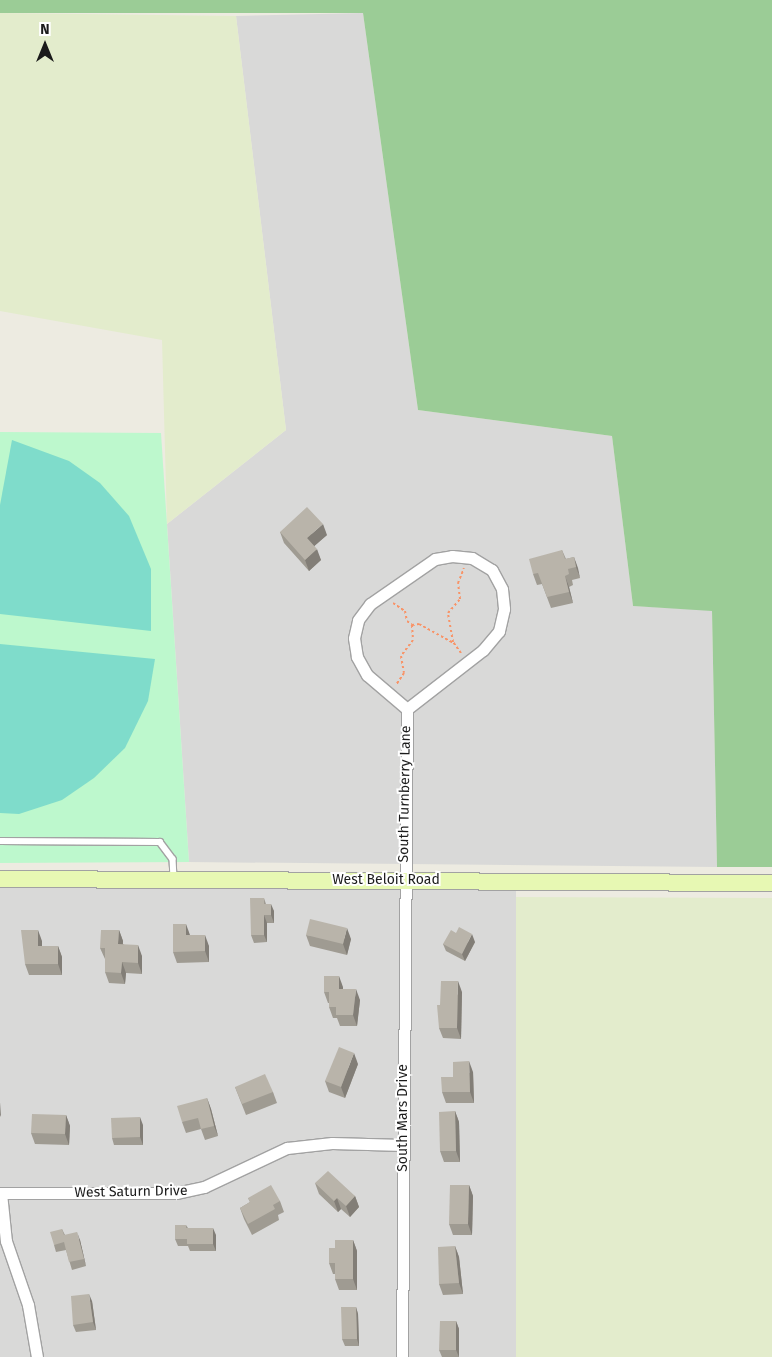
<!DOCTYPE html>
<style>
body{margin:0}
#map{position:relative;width:772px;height:1357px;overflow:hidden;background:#edebe1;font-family:"Fira Sans",sans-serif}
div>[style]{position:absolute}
.residential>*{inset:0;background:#d9d9d8}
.farmland>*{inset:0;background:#e3eccc}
.forest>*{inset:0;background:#9bcc96}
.park>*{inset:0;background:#bdf8cd}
.pitch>*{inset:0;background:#7fdccb}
.path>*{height:2px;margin-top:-1px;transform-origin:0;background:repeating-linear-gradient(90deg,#f89367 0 2.5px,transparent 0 5px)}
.roads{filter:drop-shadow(1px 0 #a2a2a2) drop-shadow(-1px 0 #a2a2a2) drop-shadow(0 1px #a2a2a2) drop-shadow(0 -1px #a2a2a2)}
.service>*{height:5.5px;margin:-2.75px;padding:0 2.75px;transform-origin:2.75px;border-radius:2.75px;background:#fff}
.minor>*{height:11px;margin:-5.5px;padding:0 5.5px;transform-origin:5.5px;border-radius:5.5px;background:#fff}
.secondary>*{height:16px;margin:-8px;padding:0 8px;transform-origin:8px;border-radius:8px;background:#e7f8b3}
.wall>*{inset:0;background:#9f9b92}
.shaded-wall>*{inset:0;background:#827e77}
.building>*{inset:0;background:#b9b4aa}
span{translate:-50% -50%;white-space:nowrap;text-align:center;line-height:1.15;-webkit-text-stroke:4px #fff;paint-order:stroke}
.street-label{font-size:14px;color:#1b1b1b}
.north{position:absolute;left:20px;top:20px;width:50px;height:50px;-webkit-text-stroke:4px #fff;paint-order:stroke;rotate:0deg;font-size:14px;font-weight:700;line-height:20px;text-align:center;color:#1b1b1b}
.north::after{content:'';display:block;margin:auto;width:18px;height:22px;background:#1b1b1b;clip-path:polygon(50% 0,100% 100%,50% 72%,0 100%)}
</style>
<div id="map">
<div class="residential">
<div style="clip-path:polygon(363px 13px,418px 410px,612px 436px,633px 606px,712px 610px,717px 867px,189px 862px,167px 524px,286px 430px,236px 16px)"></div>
<div style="clip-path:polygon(0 883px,516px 885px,516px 1357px,0 1357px)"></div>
</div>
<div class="farmland">
<div style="clip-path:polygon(0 13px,236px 16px,286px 430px,167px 524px,162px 340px,0 311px)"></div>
<div style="clip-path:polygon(516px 897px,772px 898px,772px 1357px,516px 1357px)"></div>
</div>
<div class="forest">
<div style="clip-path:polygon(0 0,772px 0,772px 867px,717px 867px,712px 611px,633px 606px,612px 436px,418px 410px,363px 13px,0 13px)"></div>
</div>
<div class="park">
<div style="clip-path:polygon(0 432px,161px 433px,189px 862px,0 863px)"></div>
</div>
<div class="pitch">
<div style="clip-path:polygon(12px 440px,69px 461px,100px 483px,129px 516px,151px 569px,151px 631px,0 614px,0 505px)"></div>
<div style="clip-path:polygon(0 644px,155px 659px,148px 701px,125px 748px,94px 778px,62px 800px,19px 814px,0 813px)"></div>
</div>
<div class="path">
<div style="left:393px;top:603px;width:14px;rotate:34deg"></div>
<div style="left:405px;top:611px;width:10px;rotate:79deg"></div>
<div style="left:407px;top:621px;width:6px;rotate:39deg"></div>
<div style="left:412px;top:625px;width:15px;rotate:86deg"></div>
<div style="left:413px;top:640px;width:20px;rotate:127deg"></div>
<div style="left:401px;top:656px;width:17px;rotate:80deg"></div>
<div style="left:404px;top:673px;width:14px;rotate:124deg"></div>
<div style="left:412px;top:625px;width:7px;rotate:-8deg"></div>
<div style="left:419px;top:624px;width:38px;rotate:29deg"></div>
<div style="left:461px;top:653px;width:14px;rotate:-126deg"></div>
<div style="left:453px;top:642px;width:29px;rotate:-100deg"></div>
<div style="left:448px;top:613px;width:18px;rotate:-49deg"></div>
<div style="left:460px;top:599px;width:16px;rotate:-97deg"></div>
<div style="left:458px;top:583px;width:16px;rotate:-68deg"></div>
</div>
<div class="roads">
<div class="service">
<div style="left:0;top:841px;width:160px;rotate:0.4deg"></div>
<div style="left:160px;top:842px;width:21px;rotate:53deg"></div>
<div style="left:173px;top:859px;width:20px;rotate:87deg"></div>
</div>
<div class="minor">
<div style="left:452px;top:556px;width:20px;rotate:6deg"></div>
<div style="left:472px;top:558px;width:23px;rotate:31deg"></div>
<div style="left:492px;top:570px;width:21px;rotate:62deg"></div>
<div style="left:502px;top:589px;width:20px;rotate:84deg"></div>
<div style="left:504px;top:609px;width:23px;rotate:103deg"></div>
<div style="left:499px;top:631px;width:25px;rotate:130deg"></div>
<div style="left:483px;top:650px;width:96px;rotate:142.2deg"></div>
<div style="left:407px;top:709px;width:52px;rotate:-139.6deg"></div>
<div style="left:367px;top:675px;width:21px;rotate:-119deg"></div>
<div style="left:357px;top:657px;width:19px;rotate:-99deg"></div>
<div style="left:354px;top:638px;width:18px;rotate:-77deg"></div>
<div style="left:358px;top:620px;width:20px;rotate:-53deg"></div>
<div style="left:370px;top:604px;width:79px;rotate:-34.7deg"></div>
<div style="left:435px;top:559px;width:17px;rotate:-10deg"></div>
<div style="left:0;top:1193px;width:176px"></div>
<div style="left:176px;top:1193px;width:29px;rotate:-12deg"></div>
<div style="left:204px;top:1187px;width:92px;rotate:-25.2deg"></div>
<div style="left:287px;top:1148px;width:45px;rotate:-6.3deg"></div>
<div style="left:332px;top:1143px;width:71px;rotate:1.6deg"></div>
<div style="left:1px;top:1193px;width:48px;rotate:84.1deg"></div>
<div style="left:6px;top:1241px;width:68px;rotate:71deg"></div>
<div style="left:28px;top:1305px;width:53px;rotate:80.2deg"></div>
<div style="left:402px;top:1357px;width:648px;rotate:-89.56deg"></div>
</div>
<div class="secondary">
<div style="left:0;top:879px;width:772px;rotate:0.3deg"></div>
</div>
</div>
<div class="wall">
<div style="clip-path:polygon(280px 532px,327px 535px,314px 546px,321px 560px,309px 571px,284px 543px)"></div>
<div style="clip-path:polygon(562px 550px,566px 559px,574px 557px,580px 578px,572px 580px,573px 585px,569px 587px,573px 603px,551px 608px,542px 584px,537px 585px,533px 574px)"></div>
<div style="clip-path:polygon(264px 898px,266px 904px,274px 911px,274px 923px,267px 923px,267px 942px,254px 943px,251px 935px)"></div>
<div style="clip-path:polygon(119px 930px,123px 941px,123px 944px,142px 956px,142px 974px,126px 973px,125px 984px,109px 983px,105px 972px,105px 959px,100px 948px)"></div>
<div style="clip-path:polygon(190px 935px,209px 946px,209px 962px,177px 963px,173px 952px)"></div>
<div style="clip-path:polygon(306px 935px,351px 939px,347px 955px,310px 946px)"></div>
<div style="clip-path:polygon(42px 941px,42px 946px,58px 946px,62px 957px,62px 975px,29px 975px,25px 964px)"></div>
<div style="clip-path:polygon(475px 942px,465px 961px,446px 951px,443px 944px)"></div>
<div style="clip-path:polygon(343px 987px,343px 989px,360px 1000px,357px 1026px,340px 1026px,337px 1018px,333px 1018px,329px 1007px,329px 1003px,328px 1003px,324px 992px)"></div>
<div style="clip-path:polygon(462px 992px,461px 1039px,443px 1038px,439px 1028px,440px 1005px)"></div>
<div style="clip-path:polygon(358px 1064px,345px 1098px,329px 1092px,325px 1081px)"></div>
<div style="clip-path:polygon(473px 1072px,474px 1103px,446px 1103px,442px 1092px,453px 1077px)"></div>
<div style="clip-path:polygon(235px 1087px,273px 1092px,277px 1103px,246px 1115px)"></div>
<div style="clip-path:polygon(207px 1098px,211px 1109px,218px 1136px,205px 1140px,201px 1129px,186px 1133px,182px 1122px)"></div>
<div style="clip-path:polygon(455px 1111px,459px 1122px,460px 1162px,444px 1162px,440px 1151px)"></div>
<div style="clip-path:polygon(66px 1115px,70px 1126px,69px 1145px,35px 1144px,31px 1133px)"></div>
<div style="clip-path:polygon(143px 1125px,143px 1145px,114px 1145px,112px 1138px)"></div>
<div style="clip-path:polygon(315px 1183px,355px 1196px,359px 1207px,350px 1217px,341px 1209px,338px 1212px,319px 1194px)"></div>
<div style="clip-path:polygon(469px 1185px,473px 1196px,472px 1235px,453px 1235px,449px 1224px)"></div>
<div style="clip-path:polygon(248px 1198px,280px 1201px,284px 1212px,278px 1215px,279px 1220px,252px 1235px,244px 1219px,240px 1208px,250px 1202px)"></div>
<div style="clip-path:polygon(186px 1225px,188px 1228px,216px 1235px,216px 1251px,190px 1251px,188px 1246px,178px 1246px,175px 1239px)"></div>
<div style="clip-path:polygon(62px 1229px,65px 1235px,80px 1240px,86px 1266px,72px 1270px,66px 1250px,56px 1252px,54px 1245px)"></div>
<div style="clip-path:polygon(353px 1240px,357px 1251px,357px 1290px,339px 1290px,335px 1279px,335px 1274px,333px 1274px,329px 1263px,335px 1248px)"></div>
<div style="clip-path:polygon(455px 1246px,459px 1257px,463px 1294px,443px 1295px,439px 1284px)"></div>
<div style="clip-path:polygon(92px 1301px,96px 1330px,76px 1332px,73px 1325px)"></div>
<div style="clip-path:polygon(356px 1307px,358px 1314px,359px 1346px,345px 1346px,342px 1339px)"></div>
<div style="clip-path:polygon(456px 1321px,459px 1329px,459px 1357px,442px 1357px,439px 1350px)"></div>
</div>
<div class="shaded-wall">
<div style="clip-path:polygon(323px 524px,327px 535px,311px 549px,307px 538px)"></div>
<div style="clip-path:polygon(317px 549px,321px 560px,309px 571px,305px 560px)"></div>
<div style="clip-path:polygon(574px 557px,578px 568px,580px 578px,576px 567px)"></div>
<div style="clip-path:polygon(565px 576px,569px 587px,573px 603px,569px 592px)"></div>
<div style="clip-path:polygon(271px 904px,274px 911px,274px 923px,271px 915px)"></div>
<div style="clip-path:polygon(264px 915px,267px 923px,267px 942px,264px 935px)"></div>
<div style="clip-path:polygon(186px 924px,190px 935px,186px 935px)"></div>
<div style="clip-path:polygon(347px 928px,351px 939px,347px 955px,343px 944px)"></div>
<div style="clip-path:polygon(38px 930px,42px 941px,42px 957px,38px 946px)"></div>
<div style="clip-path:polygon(119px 930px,123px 941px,122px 955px,118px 944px)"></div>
<div style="clip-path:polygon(472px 934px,475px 942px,465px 961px,462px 954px)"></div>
<div style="clip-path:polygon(205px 935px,209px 946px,209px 962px,205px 951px)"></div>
<div style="clip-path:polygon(138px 945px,142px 956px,142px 974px,138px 963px)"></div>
<div style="clip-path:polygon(58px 946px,62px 957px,62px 975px,58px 964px)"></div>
<div style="clip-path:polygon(122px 962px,126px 973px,125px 984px,121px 973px)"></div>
<div style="clip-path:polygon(339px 976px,343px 987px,343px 1000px,339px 989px)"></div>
<div style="clip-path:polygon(458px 981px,462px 992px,461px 1039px,457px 1028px)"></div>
<div style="clip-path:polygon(356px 989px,360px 1000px,357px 1026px,353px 1015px)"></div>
<div style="clip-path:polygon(354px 1053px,358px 1064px,345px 1098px,341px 1087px)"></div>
<div style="clip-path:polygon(469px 1061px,473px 1072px,474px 1103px,470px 1092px)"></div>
<div style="clip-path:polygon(207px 1098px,211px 1109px,218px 1136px,214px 1126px)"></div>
<div style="clip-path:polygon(0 1100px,0 1102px,1px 1117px,0 1115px)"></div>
<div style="clip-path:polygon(455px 1111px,459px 1122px,460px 1162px,456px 1151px)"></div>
<div style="clip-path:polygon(66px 1115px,70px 1126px,69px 1145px,65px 1134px)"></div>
<div style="clip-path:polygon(140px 1117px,143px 1125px,143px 1145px,140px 1137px)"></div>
<div style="clip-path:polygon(469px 1185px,473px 1196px,472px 1235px,468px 1224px)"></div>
<div style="clip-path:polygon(355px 1196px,359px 1207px,350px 1217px,346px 1206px)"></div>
<div style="clip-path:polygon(337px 1198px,341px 1209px,338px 1212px,334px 1201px)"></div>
<div style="clip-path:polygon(213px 1228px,216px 1235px,216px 1251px,213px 1244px)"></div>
<div style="clip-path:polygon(77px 1232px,80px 1240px,86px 1266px,84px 1259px)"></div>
<div style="clip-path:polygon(353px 1240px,357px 1251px,357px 1290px,353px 1279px)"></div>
<div style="clip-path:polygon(455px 1246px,459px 1257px,463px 1294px,459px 1283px)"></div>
<div style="clip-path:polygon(89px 1294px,92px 1301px,96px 1330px,93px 1322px)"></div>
<div style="clip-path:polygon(356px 1307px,358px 1314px,359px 1346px,357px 1339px)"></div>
<div style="clip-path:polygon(456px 1321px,459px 1329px,459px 1357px,456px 1350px)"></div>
</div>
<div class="building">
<div style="clip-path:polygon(307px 507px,323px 524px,307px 538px,317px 549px,305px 560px,280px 532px)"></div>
<div style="clip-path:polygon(562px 550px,565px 559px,574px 557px,576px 567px,568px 569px,569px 574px,565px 576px,569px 592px,547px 597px,538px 573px,533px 574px,529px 559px)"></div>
<div style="clip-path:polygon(250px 898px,264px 898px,264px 904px,271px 904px,271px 915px,264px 915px,264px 935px,251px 935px)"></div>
<div style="clip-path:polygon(310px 919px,347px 928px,343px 944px,306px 935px)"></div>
<div style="clip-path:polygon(173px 924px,186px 924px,186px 935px,205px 935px,205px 951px,173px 952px)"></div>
<div style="clip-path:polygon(459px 927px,472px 934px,462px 954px,443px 944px,451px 930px,456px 933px)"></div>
<div style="clip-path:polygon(21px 930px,38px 930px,38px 946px,58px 946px,58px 964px,25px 964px)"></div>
<div style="clip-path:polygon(101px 930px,119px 930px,118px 944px,138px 945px,138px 963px,122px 962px,121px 973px,105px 972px,105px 948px,100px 948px)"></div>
<div style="clip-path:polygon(324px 976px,339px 976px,339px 989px,356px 989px,353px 1015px,336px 1015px,336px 1007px,329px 1007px,329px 992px,324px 992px)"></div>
<div style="clip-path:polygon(441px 981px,458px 981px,457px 1028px,439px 1028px,437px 1005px,440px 1005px)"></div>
<div style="clip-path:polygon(339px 1047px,354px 1053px,341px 1087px,325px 1081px)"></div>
<div style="clip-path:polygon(469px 1061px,470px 1092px,442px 1092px,441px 1077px,453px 1077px,453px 1062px)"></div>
<div style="clip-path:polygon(265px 1074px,273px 1092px,242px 1104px,235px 1087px)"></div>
<div style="clip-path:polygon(207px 1098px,214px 1126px,201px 1129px,198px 1118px,182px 1122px,177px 1106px)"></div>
<div style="clip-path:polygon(455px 1111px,456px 1151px,440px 1151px,439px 1112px)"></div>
<div style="clip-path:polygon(32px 1114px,66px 1115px,65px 1134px,31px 1133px)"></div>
<div style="clip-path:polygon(140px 1117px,140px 1137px,112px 1138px,111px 1118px)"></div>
<div style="clip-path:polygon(328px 1171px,355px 1196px,346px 1206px,337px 1198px,334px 1201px,315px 1183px)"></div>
<div style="clip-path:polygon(271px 1185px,280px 1201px,273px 1205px,275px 1209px,248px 1224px,240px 1208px,250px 1202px,248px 1198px)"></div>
<div style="clip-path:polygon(450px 1185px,469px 1185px,468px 1224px,449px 1224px)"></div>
<div style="clip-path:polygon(175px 1225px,186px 1225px,186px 1228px,213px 1228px,213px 1244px,187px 1244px,187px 1239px,175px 1239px)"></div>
<div style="clip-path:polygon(62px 1229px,64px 1235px,77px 1232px,84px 1259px,69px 1262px,64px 1242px,54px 1245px,50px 1232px)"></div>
<div style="clip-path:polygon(335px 1240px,353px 1240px,353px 1279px,335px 1279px,335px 1263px,329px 1263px,329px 1248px,335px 1248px)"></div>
<div style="clip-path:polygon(455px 1246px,459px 1283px,439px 1284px,438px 1247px)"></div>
<div style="clip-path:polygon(89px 1294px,93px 1322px,73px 1325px,71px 1296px)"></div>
<div style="clip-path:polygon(341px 1307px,356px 1307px,357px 1339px,342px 1339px)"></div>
<div style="clip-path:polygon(440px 1321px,456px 1321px,456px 1350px,439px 1350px)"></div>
</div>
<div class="street-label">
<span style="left:405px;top:794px;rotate:-89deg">South Turnberry Lane</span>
<span style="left:386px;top:880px">West Beloit Road</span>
<span style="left:403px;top:1118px;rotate:-90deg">South Mars Drive</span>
<span style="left:131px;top:1192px;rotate:-1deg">West Saturn Drive</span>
</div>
<div class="north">N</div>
</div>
